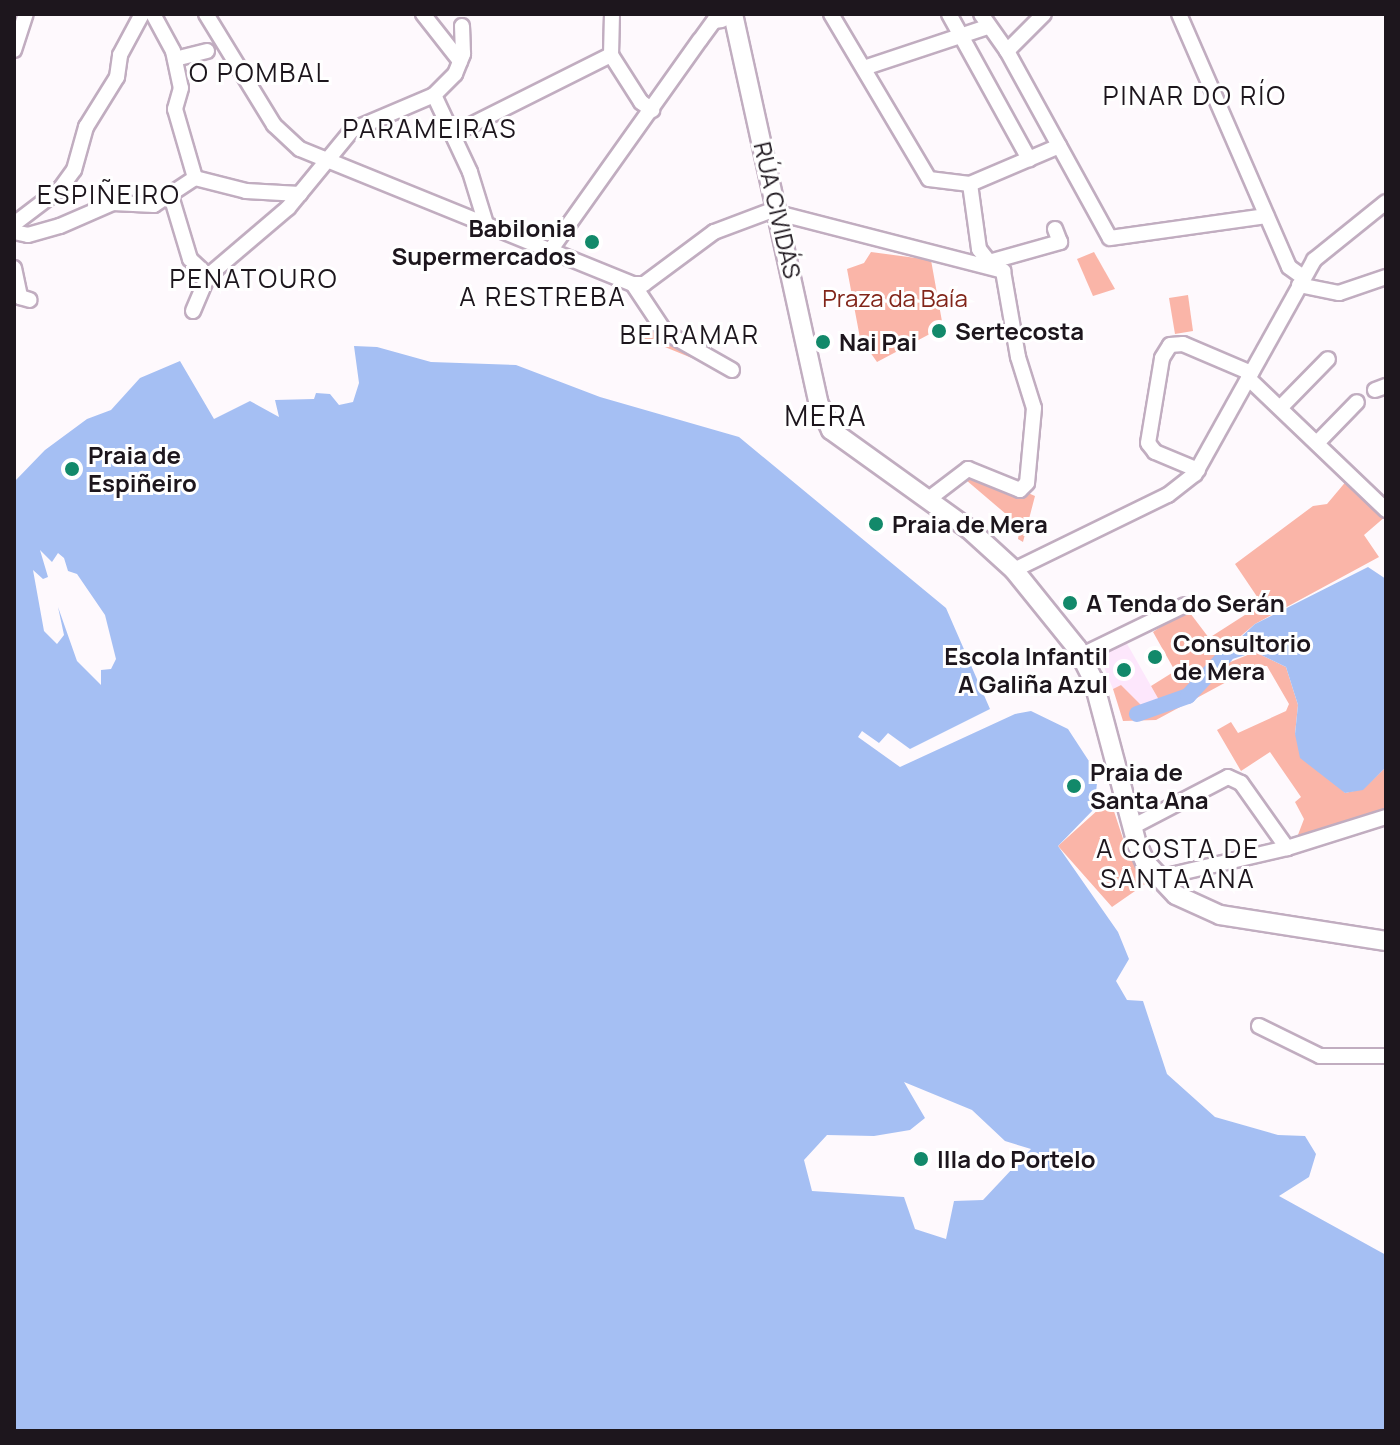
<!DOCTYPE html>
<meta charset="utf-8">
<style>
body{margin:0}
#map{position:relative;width:1400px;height:1445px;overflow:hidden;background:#fef9fd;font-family:Manrope,sans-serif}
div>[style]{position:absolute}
.built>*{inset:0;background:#fde7fc}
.green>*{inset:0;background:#fab5a8}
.water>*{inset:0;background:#a5bff3}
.river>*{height:16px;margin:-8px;padding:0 8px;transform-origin:8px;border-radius:8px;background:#a5bff3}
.roads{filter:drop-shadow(2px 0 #c1adc0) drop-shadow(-2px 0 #c1adc0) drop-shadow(0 2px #c1adc0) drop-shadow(0 -2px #c1adc0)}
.minor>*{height:14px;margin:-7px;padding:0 7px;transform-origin:7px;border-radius:7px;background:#fff}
.major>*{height:18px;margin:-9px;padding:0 9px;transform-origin:9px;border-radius:9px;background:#fff}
.dots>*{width:22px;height:22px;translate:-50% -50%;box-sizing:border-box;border:4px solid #fff;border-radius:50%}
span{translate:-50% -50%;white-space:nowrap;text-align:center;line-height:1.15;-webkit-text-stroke:6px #fff;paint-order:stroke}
.street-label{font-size:24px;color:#1d161d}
.poi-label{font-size:24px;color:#1d161d;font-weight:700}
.right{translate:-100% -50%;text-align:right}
.left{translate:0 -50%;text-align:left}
.park-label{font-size:24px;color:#82261a}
.neighbourhood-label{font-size:26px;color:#1d161d;letter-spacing:2px}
.quarter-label{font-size:28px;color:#1d161d;letter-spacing:2px}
.frame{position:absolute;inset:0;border:16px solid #1d161d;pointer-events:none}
</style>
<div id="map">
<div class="built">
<div style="clip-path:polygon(1126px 642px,1159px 700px,1142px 706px,1121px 685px,1113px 689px,1099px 655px)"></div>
</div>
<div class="green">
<div style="clip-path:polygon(871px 252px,931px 260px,943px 327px,877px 362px,860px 338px,847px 269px,864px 263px)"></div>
<div style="clip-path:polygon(1094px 252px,1115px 289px,1093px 296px,1077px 259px)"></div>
<div style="clip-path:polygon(1188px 295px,1193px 331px,1175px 334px,1169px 298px)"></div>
<div style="clip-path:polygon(652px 325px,674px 346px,704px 363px,638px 336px)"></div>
<div style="clip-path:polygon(979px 472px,1035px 496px,1023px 542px,1018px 539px,1020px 526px,966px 480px)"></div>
<div style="clip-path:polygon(1348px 479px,1386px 516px,1364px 535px,1379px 557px,1255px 624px,1223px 651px,1213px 669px,1255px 652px,1286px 667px,1298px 705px,1295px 734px,1345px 793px,1363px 789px,1386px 767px,1386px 812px,1296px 840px,1304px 819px,1295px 802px,1301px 797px,1270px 752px,1241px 771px,1217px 730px,1231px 722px,1238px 733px,1286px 711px,1289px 704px,1267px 666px,1256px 666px,1156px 720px,1123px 721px,1113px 689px,1121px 685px,1142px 706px,1159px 700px,1151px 686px,1175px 671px,1153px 632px,1187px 609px,1209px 638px,1262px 604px,1235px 564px,1313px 506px,1327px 504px)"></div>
<div style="clip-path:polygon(1110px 799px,1127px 851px,1148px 882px,1112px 907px,1058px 846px)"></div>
</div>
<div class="water">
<div style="clip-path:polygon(evenodd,354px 346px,377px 347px,431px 362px,516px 365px,600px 397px,739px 437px,946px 608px,990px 709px,910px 749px,888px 733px,879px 743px,862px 731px,858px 737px,900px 767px,1015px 714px,1031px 711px,1068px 729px,1098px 775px,1094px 809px,1058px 846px,1118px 932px,1129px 959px,1116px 981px,1127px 1000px,1143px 1001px,1167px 1074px,1215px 1117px,1278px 1135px,1305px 1136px,1316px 1154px,1309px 1177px,1279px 1196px,1386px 1255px,1386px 1431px,14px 1431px,14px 482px,45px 450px,87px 419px,111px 410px,140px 378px,180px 361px,214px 419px,250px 401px,279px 417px,275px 400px,314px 399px,316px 393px,330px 394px,339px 405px,353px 402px,359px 383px,354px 346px,40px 550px,52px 562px,58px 553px,64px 558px,68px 571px,77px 574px,105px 615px,116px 659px,111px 669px,101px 670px,101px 685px,77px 661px,58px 607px,64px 635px,57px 644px,44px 631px,33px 570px,43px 579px,48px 577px,40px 550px,354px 346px,904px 1082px,972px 1110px,1005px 1141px,1031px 1149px,983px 1200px,954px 1201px,946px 1239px,915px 1229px,904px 1197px,812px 1191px,804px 1160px,827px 1135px,874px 1136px,910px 1130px,925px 1118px,904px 1082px)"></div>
<div style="clip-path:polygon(1368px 567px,1386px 579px,1386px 767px,1363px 790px,1345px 793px,1300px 758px,1295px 734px,1298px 705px,1286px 667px,1255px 652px,1210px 666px,1255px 624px)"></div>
</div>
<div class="river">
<div style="left:1137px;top:714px;width:54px;rotate:-19.4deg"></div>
<div style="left:1188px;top:696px;width:56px;rotate:-47.2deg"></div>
</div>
<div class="roads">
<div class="minor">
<div style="left:153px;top:14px;width:42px;rotate:61.6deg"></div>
<div style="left:173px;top:51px;width:38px;rotate:78deg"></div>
<div style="left:181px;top:88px;width:22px;rotate:106deg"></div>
<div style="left:175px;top:109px;width:72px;rotate:73.8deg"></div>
<div style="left:206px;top:14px;width:130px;rotate:58.5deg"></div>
<div style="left:274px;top:125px;width:35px;rotate:43deg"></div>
<div style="left:300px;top:149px;width:359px;rotate:22.1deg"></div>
<div style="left:633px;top:284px;width:58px;rotate:56.3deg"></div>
<div style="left:665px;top:332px;width:77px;rotate:29.6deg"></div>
<div style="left:423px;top:14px;width:60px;rotate:51.8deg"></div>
<div style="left:612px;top:14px;width:41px;rotate:91.4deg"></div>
<div style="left:611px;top:55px;width:56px;rotate:57.4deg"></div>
<div style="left:641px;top:102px;width:14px;rotate:36deg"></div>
<div style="left:831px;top:14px;width:192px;rotate:59.3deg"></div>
<div style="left:929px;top:179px;width:41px;rotate:7deg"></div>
<div style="left:970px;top:184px;width:66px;rotate:82.1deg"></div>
<div style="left:979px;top:249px;width:16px;rotate:52deg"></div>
<div style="left:989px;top:262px;width:74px;rotate:-15.7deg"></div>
<div style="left:1060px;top:242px;width:14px;rotate:-111deg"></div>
<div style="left:949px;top:14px;width:166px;rotate:61.1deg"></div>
<div style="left:981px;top:14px;width:45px;rotate:54.9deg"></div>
<div style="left:1007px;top:51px;width:213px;rotate:61.2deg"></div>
<div style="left:1110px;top:238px;width:158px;rotate:-8deg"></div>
<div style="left:1179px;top:14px;width:276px;rotate:66.5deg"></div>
<div style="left:1289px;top:267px;width:17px;rotate:36deg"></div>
<div style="left:14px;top:50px;width:38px;rotate:-72deg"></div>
<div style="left:1007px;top:51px;width:52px;rotate:-45deg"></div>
<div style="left:175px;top:59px;width:33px;rotate:-14deg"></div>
<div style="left:864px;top:68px;width:130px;rotate:-18.4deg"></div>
<div style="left:434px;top:95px;width:85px;rotate:64.9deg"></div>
<div style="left:470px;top:172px;width:54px;rotate:72.9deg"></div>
<div style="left:453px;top:134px;width:177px;rotate:-26.6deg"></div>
<div style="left:195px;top:178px;width:53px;rotate:14.3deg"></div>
<div style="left:246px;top:191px;width:54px;rotate:3.2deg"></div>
<div style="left:970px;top:184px;width:97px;rotate:-23.1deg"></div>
<div style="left:171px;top:196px;width:66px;rotate:73.2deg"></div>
<div style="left:190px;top:259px;width:25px;rotate:43deg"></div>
<div style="left:14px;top:224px;width:58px;rotate:-37.3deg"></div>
<div style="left:60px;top:189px;width:24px;rotate:-54deg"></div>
<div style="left:74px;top:170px;width:45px;rotate:-74.4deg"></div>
<div style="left:86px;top:127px;width:59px;rotate:-58.2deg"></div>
<div style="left:117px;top:77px;width:22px;rotate:-82deg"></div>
<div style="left:120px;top:55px;width:47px;rotate:-61.8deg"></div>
<div style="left:14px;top:232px;width:14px;rotate:12deg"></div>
<div style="left:28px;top:235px;width:33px;rotate:-16deg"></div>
<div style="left:60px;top:226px;width:58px;rotate:-23.5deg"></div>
<div style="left:113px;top:203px;width:41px;rotate:2.8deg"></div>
<div style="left:154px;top:205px;width:49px;rotate:-33.4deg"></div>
<div style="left:552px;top:248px;width:255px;rotate:-54.6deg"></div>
<div style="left:700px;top:40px;width:24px;rotate:-54deg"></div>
<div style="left:714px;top:21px;width:8px;rotate:-7deg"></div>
<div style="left:14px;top:268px;width:30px;rotate:78deg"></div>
<div style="left:20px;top:297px;width:10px;rotate:17deg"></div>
<div style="left:633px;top:284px;width:11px"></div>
<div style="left:644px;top:284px;width:87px;rotate:-36.6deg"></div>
<div style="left:714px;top:232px;width:60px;rotate:-20.6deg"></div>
<div style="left:770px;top:211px;width:241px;rotate:14.4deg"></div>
<div style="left:1003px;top:271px;width:87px;rotate:80.1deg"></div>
<div style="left:1018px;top:357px;width:53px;rotate:72.6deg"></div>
<div style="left:1034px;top:408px;width:75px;rotate:95.3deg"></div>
<div style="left:1027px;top:483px;width:10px;rotate:135deg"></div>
<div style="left:1020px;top:490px;width:56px;rotate:-158deg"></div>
<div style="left:968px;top:469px;width:48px;rotate:142.7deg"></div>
<div style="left:1299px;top:285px;width:41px;rotate:11.3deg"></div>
<div style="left:1339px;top:293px;width:50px;rotate:-18.8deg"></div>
<div style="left:193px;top:311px;width:38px;rotate:-67deg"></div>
<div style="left:208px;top:276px;width:105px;rotate:-40.4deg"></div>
<div style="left:288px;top:208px;width:101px;rotate:-50.6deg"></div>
<div style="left:352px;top:130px;width:89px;rotate:-23.1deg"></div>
<div style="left:434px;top:95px;width:30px;rotate:-45deg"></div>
<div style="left:455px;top:74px;width:22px;rotate:-68deg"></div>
<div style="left:463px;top:54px;width:28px;rotate:-92deg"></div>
<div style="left:1248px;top:378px;width:191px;rotate:43.7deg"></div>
<div style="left:1375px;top:390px;width:12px;rotate:-20deg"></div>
<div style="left:1281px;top:407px;width:67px;rotate:-45.6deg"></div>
<div style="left:1317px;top:443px;width:57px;rotate:-45.7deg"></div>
<div style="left:1198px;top:470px;width:47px;rotate:-157.3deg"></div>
<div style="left:1155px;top:452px;width:11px;rotate:-128deg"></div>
<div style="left:1148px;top:443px;width:86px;rotate:-80.6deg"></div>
<div style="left:1162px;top:358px;width:15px;rotate:-58deg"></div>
<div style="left:1170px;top:345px;width:13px;rotate:-4deg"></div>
<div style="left:1183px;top:344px;width:74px;rotate:23.1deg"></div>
<div style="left:1014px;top:570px;width:171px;rotate:-26deg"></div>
<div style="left:1168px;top:495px;width:34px;rotate:-38deg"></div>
<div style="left:1195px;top:474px;width:245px;rotate:-60.9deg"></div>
<div style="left:1314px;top:260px;width:92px;rotate:-38.9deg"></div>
<div style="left:1082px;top:655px;width:114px;rotate:-25.9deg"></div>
<div style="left:1132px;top:827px;width:108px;rotate:-27.5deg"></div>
<div style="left:1228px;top:777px;width:14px;rotate:25deg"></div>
<div style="left:1241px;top:783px;width:80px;rotate:54.7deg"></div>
<div style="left:1158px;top:878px;width:132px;rotate:-13.1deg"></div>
<div style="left:1287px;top:848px;width:104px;rotate:-17.4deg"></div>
<div style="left:1259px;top:1026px;width:68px;rotate:26.2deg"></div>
<div style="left:1320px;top:1056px;width:66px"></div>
</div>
<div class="major">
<div style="left:733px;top:14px;width:397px;rotate:77.6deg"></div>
<div style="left:818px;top:402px;width:31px;rotate:65deg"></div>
<div style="left:831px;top:430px;width:170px;rotate:35.7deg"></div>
<div style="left:969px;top:529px;width:61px;rotate:42.3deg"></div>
<div style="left:1014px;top:570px;width:100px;rotate:51.1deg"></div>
<div style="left:1077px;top:648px;width:35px;rotate:63deg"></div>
<div style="left:1093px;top:679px;width:171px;rotate:75.1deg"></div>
<div style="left:1137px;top:844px;width:20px;rotate:66deg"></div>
<div style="left:1145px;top:862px;width:45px;rotate:46.8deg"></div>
<div style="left:1176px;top:895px;width:48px;rotate:24.4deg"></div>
<div style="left:1220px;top:915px;width:168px;rotate:8.9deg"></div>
</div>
</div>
<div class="dots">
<div style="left:592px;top:242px;background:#12896a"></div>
<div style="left:939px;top:331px;background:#12896a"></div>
<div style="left:823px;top:342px;background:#12896a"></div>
<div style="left:72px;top:469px;background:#12896a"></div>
<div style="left:876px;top:524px;background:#12896a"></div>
<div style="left:1070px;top:603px;background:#12896a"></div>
<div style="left:1155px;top:657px;background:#12896a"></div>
<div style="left:1124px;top:670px;background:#12896a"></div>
<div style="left:1074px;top:786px;background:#12896a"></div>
<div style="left:921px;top:1159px;background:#12896a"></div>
</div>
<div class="street-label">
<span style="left:778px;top:210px;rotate:77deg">RÚA CIVIDÁS</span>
</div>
<div class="poi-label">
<span class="right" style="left:576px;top:242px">Babilonia<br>Supermercados</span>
<span class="left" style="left:955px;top:331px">Sertecosta</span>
<span class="left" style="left:839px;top:342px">Nai Pai</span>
<span class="left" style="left:88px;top:469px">Praia de<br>Espiñeiro</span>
<span class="left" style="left:892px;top:524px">Praia de Mera</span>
<span class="left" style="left:1086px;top:603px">A Tenda do Serán</span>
<span class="left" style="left:1173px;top:657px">Consultorio<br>de Mera</span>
<span class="right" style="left:1108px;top:670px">Escola Infantil<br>A Galiña Azul</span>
<span class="left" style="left:1090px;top:786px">Praia de<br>Santa Ana</span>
<span class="left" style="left:937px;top:1159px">Illa do Portelo</span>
</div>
<div class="park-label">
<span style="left:895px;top:298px">Praza da Baía</span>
</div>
<div class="neighbourhood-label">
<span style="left:260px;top:73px">O POMBAL</span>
<span style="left:1195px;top:96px">PINAR DO RÍO</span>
<span style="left:430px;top:129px">PARAMEIRAS</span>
<span style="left:109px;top:195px">ESPIÑEIRO</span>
<span style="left:254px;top:279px">PENATOURO</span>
<span style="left:543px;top:297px">A RESTREBA</span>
<span style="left:690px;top:335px">BEIRAMAR</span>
<span style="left:1178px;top:864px">A COSTA DE<br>SANTA ANA</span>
</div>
<div class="quarter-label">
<span style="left:826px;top:415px">MERA</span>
</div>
<div class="frame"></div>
</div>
